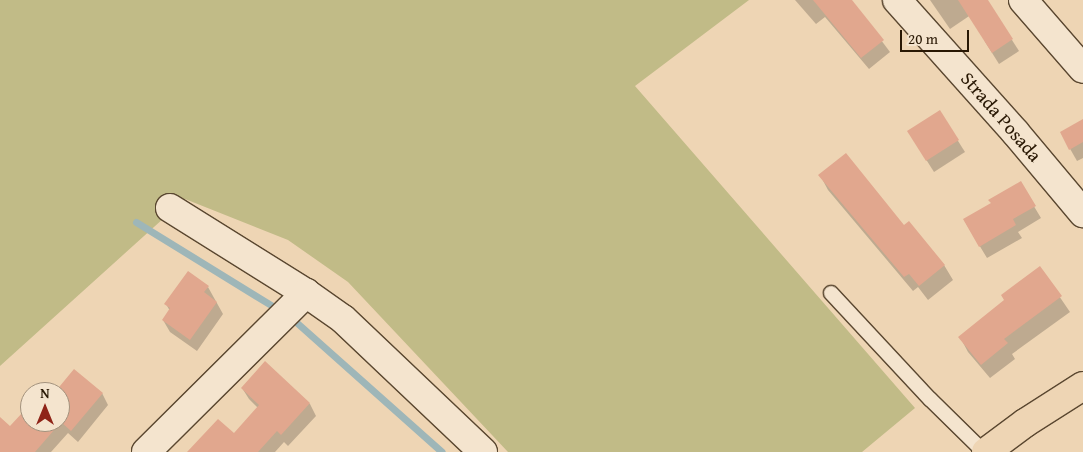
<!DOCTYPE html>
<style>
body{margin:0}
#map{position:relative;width:1083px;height:452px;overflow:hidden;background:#eed5b4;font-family:"Gentium Book Plus",serif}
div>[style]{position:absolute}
.green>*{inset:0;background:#c1bb87}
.shadow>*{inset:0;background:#0003}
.stream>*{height:7px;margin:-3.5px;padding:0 3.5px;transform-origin:3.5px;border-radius:3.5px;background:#9eb6b8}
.building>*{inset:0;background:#e1a78e}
.roads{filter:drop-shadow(1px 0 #5a4730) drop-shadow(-1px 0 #5a4730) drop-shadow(0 1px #5a4730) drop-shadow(0 -1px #5a4730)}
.lane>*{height:14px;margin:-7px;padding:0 7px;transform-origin:7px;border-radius:7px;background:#f4e4ce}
.street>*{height:28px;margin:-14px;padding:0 14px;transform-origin:14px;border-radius:14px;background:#f4e4ce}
.primary>*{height:28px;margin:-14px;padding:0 14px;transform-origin:14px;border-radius:14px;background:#eed5b4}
span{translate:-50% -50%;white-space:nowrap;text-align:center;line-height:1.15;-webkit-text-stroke:4px #f4e4ce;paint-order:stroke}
.street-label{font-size:19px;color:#291804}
.north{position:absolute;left:20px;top:382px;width:50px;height:50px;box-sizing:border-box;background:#f4e4ce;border:1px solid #a3927d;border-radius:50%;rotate:0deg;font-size:14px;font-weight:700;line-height:20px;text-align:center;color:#291804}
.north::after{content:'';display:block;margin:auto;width:18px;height:22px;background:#8f2418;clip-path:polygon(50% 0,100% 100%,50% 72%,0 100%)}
.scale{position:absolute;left:900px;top:30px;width:69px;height:22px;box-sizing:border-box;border:2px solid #291804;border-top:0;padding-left:6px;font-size:15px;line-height:18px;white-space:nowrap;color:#291804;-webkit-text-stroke:4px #f4e4ce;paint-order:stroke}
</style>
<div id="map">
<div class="green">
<div style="clip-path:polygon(0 0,749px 0,635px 86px,915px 408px,862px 452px,508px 452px,348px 282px,288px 240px,185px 199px,0 366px)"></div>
</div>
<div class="shadow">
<div style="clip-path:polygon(795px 0,851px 0,890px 52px,869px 69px,825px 17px,816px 24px)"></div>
<div style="clip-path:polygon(930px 0,972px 0,978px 10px,950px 29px)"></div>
<div style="clip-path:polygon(984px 40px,1012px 40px,1019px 51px,999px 64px)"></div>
<div style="clip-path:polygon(939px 111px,965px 152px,934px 172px,915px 142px)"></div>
<div style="clip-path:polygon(1083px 121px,1083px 158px,1077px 161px,1061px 133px)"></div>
<div style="clip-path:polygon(820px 175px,904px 227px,944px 265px,953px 280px,928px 300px,918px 287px,913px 291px,828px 190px)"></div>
<div style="clip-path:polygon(1020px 183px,1041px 218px,1018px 232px,1022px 238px,987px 258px,964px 220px,992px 204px)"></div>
<div style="clip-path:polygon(1040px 268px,1070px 312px,1012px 354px,1015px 359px,990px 378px,968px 352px,960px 337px,1005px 301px)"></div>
<div style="clip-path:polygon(208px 287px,223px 314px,197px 351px,170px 332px,163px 320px,170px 311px,166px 304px)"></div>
<div style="clip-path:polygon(265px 363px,310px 404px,316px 416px,288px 446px,284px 442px,275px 452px,198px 452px,234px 435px,258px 408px,249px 399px,242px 388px)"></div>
<div style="clip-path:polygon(75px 371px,102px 393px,108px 405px,78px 442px,68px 433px,51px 452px,0 452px,0 420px,10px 428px,30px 419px,30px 422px,60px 422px,60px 392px,56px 392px)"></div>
</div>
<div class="stream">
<div style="left:136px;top:222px;width:162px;rotate:31.6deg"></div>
<div style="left:296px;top:322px;width:195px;rotate:41.7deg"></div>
</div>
<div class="building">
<div style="clip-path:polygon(813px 0,852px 0,884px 40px,861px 58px)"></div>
<div style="clip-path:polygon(958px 0,988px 0,1013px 39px,992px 53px)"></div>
<div style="clip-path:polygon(940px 110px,959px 140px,926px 161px,907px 131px)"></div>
<div style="clip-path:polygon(1083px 119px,1083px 142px,1069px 150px,1060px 132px)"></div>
<div style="clip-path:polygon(846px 153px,904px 225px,909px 221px,945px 265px,919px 286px,909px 274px,904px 277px,818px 175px)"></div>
<div style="clip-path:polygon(1021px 181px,1036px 206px,1013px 219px,1016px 225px,979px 247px,963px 219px,991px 203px,988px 200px)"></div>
<div style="clip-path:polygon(1040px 266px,1062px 296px,1004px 339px,1008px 343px,981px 365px,958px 337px,1004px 300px,1001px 295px)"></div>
<div style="clip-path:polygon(188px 271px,209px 286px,204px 292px,217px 302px,190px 340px,162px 320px,170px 308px,164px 304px)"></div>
<div style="clip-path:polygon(265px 361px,310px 403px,281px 435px,277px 431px,258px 452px,187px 452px,218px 419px,234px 433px,259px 405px,241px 388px)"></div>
<div style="clip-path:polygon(74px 369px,103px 393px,71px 431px,61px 422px,35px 452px,0 452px,0 417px,10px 426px,23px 412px,30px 418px,30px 422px,60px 422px,60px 392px,55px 392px)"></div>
</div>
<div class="roads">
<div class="lane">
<div style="left:831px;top:293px;width:145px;rotate:47deg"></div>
<div style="left:930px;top:399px;width:76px;rotate:44.5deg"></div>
</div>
<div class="street">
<div style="left:897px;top:0;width:177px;rotate:48.2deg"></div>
<div style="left:1015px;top:132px;width:106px;rotate:50deg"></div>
<div style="left:1023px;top:0;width:91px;rotate:49deg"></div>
<div style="left:170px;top:208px;width:160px;rotate:32deg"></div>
<div style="left:306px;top:293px;width:45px;rotate:35.1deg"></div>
<div style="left:343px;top:319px;width:193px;rotate:43.5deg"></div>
<div style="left:146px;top:452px;width:226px;rotate:-44.8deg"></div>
</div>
<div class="primary">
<div style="left:986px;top:452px;width:49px;rotate:-36.6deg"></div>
<div style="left:1025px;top:423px;width:69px;rotate:-32.5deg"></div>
</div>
</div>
<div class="street-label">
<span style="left:1001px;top:117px;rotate:49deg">Strada Posada</span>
</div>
<div class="north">N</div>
<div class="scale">20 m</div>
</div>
